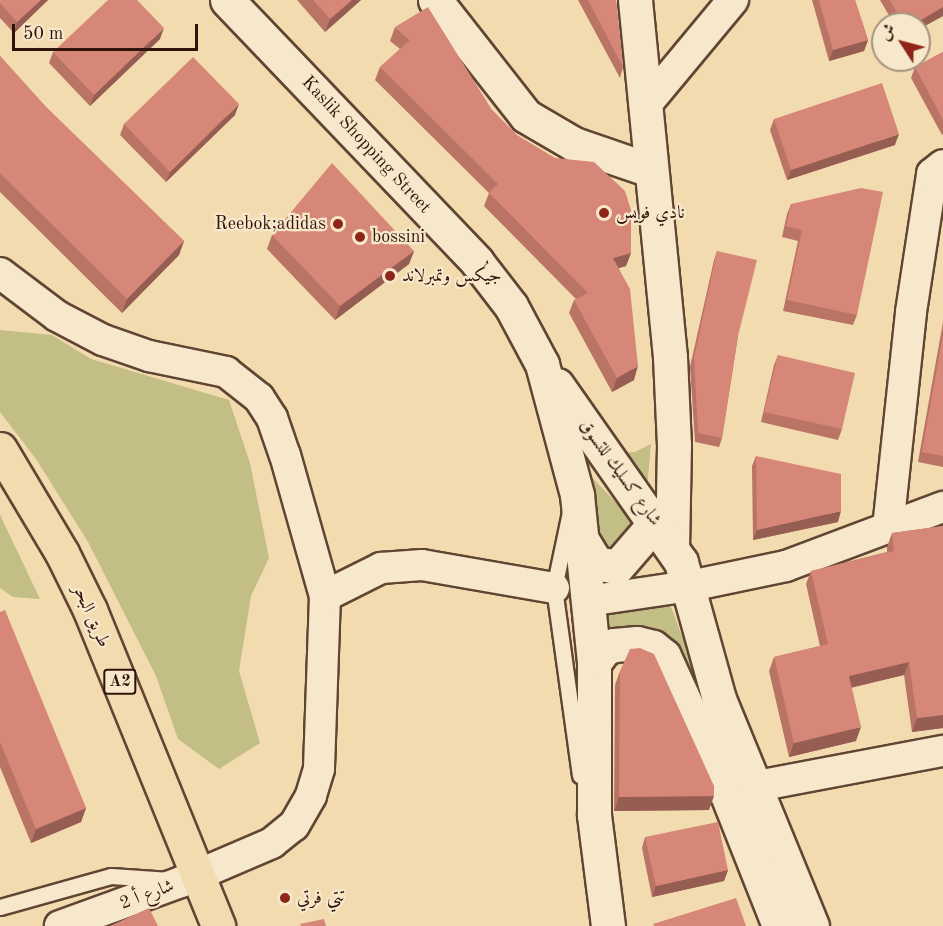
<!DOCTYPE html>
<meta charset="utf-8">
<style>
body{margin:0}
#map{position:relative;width:943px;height:926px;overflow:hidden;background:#f3dbb0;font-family:"Old Standard TT",Amiri,serif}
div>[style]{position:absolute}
.green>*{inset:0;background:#c3bd86}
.roads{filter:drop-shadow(2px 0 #614533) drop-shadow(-2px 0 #614533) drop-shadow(0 2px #614533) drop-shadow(0 -2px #614533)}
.lane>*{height:15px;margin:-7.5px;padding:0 7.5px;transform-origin:7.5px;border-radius:7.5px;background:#f7e8cc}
.street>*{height:30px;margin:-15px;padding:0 15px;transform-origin:15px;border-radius:15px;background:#f7e8cc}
.secondary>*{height:33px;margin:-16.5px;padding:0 16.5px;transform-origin:16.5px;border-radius:16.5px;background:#f7e8cc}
.primary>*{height:33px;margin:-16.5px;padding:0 16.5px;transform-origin:16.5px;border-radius:16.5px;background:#f3dbb0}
.wall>*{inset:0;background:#b97466}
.shaded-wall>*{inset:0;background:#965e53}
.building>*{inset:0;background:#d78777}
.dots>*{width:16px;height:16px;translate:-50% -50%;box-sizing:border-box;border:3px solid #f7e8cc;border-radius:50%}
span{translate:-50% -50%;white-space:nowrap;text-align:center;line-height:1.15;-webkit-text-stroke:4.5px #f7e8cc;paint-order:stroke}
.shield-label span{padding:2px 4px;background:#f7e8cc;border:2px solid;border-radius:4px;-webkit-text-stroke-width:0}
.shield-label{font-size:16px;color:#301309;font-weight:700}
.street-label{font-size:18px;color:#301309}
.poi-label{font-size:18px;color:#301309}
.left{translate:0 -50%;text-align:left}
.right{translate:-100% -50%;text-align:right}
.north{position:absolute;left:871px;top:12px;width:60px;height:60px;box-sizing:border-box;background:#f7e8cc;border:2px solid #a7937e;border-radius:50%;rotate:306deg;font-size:16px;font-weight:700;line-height:24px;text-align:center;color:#301309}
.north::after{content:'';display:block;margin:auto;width:21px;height:27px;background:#8f2418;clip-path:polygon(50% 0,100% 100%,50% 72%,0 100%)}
.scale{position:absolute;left:12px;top:24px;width:186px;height:27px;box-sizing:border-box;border:3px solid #301309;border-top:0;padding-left:8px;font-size:18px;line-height:21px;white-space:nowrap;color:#301309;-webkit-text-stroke:4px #f7e8cc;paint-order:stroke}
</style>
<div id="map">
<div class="green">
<div style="clip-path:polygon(0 330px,52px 335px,91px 359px,229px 400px,250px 463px,269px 558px,251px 596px,239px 671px,260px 743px,219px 769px,178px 739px,156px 676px,88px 542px,36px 459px,0 412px)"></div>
<div style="clip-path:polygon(651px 444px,646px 500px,615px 453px,635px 452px)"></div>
<div style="clip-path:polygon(575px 459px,633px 521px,609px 557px)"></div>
<div style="clip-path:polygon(0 514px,2px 519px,40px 599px,13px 597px,0 588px)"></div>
<div style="clip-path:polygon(659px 596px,671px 607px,727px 755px,611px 632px,605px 605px)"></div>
</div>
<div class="roads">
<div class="lane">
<div style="left:570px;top:512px;width:78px;rotate:101.9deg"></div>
<div style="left:554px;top:588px;width:189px;rotate:82.1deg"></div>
<div style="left:0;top:907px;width:115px;rotate:-15.6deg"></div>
<div style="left:111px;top:876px;width:59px;rotate:3.9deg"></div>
</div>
<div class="street">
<div style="left:645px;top:106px;width:138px;rotate:-50.3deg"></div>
<div style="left:0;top:273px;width:71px;rotate:37deg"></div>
<div style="left:57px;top:316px;width:52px;rotate:27.6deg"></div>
<div style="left:103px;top:340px;width:49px;rotate:19.2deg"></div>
<div style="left:149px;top:356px;width:79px;rotate:11.7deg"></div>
<div style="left:226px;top:372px;width:42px;rotate:38.2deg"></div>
<div style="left:259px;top:398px;width:24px;rotate:57deg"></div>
<div style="left:272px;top:418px;width:39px;rotate:71deg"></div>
<div style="left:285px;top:455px;width:147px;rotate:74.2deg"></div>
<div style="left:325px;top:596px;width:173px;rotate:92deg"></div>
<div style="left:319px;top:769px;width:28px;rotate:107deg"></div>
<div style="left:311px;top:796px;width:34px;rotate:120deg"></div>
<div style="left:294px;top:825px;width:28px;rotate:141deg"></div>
<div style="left:272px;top:843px;width:99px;rotate:156.8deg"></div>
<div style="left:181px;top:882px;width:129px;rotate:160deg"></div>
<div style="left:888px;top:528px;width:217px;rotate:-83.9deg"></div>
<div style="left:911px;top:312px;width:140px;rotate:-81.3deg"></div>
<div style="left:932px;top:174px;width:14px;rotate:-39deg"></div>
<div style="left:325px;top:596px;width:63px;rotate:-26.6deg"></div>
<div style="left:381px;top:568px;width:41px;rotate:-4.2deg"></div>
<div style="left:422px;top:565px;width:134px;rotate:9.9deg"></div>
<div style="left:588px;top:601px;width:103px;rotate:-8.4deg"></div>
<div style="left:690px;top:586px;width:98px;rotate:-11.8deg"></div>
<div style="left:786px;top:566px;width:168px;rotate:-20.6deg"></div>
<div style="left:731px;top:791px;width:216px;rotate:-10.7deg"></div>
</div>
<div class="secondary">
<div style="left:227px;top:0;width:362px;rotate:46.3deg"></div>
<div style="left:477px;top:262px;width:56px;rotate:52.3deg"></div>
<div style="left:511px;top:306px;width:66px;rotate:61.9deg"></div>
<div style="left:542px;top:364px;width:136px;rotate:75deg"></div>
<div style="left:577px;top:495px;width:169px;rotate:84.2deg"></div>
<div style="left:594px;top:663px;width:152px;rotate:90deg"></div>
<div style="left:594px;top:815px;width:112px;rotate:82.8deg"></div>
<div style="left:435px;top:0;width:147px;rotate:51.9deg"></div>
<div style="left:526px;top:116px;width:56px;rotate:30.3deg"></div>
<div style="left:574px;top:144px;width:80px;rotate:18.9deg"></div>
<div style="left:635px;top:0;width:359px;rotate:84.4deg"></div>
<div style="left:670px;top:357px;width:88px;rotate:87.4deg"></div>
<div style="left:674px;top:445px;width:101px;rotate:91.1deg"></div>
<div style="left:557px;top:385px;width:216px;rotate:55deg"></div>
<div style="left:681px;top:562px;width:142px;rotate:74.5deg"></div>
<div style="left:719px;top:699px;width:245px;rotate:67.7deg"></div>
<div style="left:581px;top:538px;width:29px;rotate:59deg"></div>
<div style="left:596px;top:563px;width:21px;rotate:11deg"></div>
<div style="left:617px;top:567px;width:58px;rotate:-49.2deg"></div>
<div style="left:594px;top:663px;width:17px;rotate:-54deg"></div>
<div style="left:604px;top:649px;width:11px;rotate:-22deg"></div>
<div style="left:614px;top:645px;width:23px;rotate:-5deg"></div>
<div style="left:637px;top:643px;width:16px;rotate:14deg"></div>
<div style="left:653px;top:647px;width:14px;rotate:39deg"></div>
<div style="left:664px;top:656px;width:149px;rotate:65.5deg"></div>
<div style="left:726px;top:792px;width:144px;rotate:68.4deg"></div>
</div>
<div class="primary">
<div style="left:0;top:449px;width:121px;rotate:59.2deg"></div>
<div style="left:62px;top:553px;width:64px;rotate:63.8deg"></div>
<div style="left:90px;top:610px;width:341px;rotate:67.9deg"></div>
</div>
</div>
<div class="wall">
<div style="clip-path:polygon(0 0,48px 0,14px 33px,0 18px)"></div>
<div style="clip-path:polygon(297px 0,361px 0,325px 32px)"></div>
<div style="clip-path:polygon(578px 0,616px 0,623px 67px,620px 78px)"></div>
<div style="clip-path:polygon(812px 0,855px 0,868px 40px,864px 51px,829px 61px)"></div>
<div style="clip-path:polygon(880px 0,943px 0,943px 16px,919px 29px,919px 24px,894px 24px)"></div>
<div style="clip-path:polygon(395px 27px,492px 110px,631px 253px,626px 266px,619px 268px,634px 380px,612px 392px,569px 313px,574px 300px,576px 299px,484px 206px,489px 193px,375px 80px,380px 67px,400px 49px,390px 41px)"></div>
<div style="clip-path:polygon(160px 39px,90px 106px,49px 63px,53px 52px)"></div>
<div style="clip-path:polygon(943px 52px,943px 134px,942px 135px,911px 78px,915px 67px)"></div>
<div style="clip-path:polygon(0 56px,46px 107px,184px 241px,179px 255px,122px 313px,0 192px)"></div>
<div style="clip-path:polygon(235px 115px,166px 182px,120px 135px,124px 124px)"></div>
<div style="clip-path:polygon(774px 119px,895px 145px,787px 180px,770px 130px)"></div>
<div style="clip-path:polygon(791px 204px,857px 315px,853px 325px,783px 311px,798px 241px,782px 237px,787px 214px)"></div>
<div style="clip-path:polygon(272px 235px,414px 251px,409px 264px,335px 320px,267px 249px)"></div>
<div style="clip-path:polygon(717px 251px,738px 336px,722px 438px,719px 447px,695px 442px,690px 367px,714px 260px)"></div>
<div style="clip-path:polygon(943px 322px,943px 467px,918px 462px)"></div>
<div style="clip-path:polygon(778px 355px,842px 429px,838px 440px,761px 422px,774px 365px)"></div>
<div style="clip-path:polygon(756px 456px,838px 522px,753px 540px,752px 466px)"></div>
<div style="clip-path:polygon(943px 526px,943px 728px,912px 732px,904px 675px,851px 688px,856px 741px,789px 757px,769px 671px,774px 657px,820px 646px,806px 584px,811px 571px,887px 552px,887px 547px,892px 533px)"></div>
<div style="clip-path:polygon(0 612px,86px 808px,81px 822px,31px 843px,0 767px)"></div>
<div style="clip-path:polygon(620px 671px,709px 810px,614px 811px,615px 685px)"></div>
<div style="clip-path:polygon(645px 837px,728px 870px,724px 881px,652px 897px,642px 848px)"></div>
</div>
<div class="shaded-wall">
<div style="clip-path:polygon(41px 0,48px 0,14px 33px,17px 22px)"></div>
<div style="clip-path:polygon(352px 0,361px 0,325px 32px,330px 19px)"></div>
<div style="clip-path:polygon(943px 7px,943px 16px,919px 29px,919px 24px,914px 24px)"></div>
<div style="clip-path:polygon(164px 28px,160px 39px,90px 106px,94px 95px)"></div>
<div style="clip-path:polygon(868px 40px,864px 51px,829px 61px,833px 50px)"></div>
<div style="clip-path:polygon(239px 104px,235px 115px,166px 182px,170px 172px)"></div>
<div style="clip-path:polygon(899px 134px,895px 145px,787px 180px,791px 170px)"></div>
<div style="clip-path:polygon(184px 241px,179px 255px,122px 313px,127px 299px)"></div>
<div style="clip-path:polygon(414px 251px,409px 264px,335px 320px,340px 306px)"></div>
<div style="clip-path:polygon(631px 253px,626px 266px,609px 271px,613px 258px)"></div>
<div style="clip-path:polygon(638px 366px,634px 380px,612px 392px,617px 378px)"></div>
<div style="clip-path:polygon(841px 511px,838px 522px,753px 540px,757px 530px)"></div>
<div style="clip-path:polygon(909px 662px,904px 675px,844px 689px,849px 676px)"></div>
<div style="clip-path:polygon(943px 715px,943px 728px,912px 732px,917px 718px)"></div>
<div style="clip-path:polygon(861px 727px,856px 741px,789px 757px,794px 743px)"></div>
<div style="clip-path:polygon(714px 796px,709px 810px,614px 811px,619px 797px)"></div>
<div style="clip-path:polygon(86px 808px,81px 822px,31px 843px,36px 829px)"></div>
<div style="clip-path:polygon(728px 870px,724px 881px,652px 897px,656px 886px)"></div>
</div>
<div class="building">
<div style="clip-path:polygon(0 0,41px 0,17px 22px,0 3px)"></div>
<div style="clip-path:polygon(108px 0,137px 0,164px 28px,94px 95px,53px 52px)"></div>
<div style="clip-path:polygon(313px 0,352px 0,330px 19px)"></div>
<div style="clip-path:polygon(588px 0,616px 0,623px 67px)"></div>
<div style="clip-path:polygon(819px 0,855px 0,868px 40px,833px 50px)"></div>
<div style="clip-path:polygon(890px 0,943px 0,943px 7px,914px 24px,903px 24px)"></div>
<div style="clip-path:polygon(428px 7px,492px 110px,517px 135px,555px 158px,594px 162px,625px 191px,631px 210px,631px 253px,613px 258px,630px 289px,638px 366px,617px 378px,574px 300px,588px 293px,489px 193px,498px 184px,380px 67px,410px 40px,395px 27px)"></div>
<div style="clip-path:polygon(943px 52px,943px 120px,915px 67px)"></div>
<div style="clip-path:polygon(0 56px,46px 107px,184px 241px,127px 299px,0 173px)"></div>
<div style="clip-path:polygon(193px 57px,239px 104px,170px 172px,124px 124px)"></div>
<div style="clip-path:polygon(882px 83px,899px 134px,791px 170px,774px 119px)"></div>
<div style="clip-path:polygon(332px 163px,414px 251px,340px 306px,272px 235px)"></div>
<div style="clip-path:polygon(861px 188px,883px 192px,857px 315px,787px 300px,802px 230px,786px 226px,791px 204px)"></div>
<div style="clip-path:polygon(717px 251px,757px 260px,738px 336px,722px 438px,698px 433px,694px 358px)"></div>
<div style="clip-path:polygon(943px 334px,943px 456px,922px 452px)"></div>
<div style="clip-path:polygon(778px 355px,855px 373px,842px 429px,764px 412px)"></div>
<div style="clip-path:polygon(756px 456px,841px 474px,841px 511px,757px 530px)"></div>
<div style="clip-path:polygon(943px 526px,943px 715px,917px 718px,909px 662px,849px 676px,861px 727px,794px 743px,774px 657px,828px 644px,811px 571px,894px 551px,892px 533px)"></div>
<div style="clip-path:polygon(5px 610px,86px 808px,36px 829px,0 742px,0 612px)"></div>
<div style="clip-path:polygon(640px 648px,654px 654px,714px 786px,714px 796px,619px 797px,620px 671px,630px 649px)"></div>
<div style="clip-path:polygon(718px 822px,728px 870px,656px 886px,645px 837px)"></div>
<div style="clip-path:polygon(736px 898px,746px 926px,654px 926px,653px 924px)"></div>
<div style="clip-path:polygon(149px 908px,158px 926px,110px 926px)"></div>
<div style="clip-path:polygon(324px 919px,326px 926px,301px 926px,300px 924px)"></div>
</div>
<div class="dots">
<div style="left:604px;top:213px;background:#8f2418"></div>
<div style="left:338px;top:224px;background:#8f2418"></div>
<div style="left:360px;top:237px;background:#8f2418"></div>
<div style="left:390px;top:276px;background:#8f2418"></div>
<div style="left:285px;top:898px;background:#8f2418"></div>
</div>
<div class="shield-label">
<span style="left:120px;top:682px">A2</span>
</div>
<div class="street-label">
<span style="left:366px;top:145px;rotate:47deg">Kaslik Shopping Street</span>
<span style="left:620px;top:473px;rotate:54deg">شارع كسليك للتسوق</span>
<span style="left:91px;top:616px;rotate:66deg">طريق البحر</span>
<span style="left:147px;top:895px;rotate:-20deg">شارع أ 2</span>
</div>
<div class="poi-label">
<span class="left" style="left:616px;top:213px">نادي فويس</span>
<span class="right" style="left:326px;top:224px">Reebok;adidas</span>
<span class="left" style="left:372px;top:237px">bossini</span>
<span class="left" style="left:402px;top:276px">جيُكس وتمبرلاند</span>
<span class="left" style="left:297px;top:898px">تتي فرتي</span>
</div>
<div class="north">ش</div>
<div class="scale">50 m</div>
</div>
